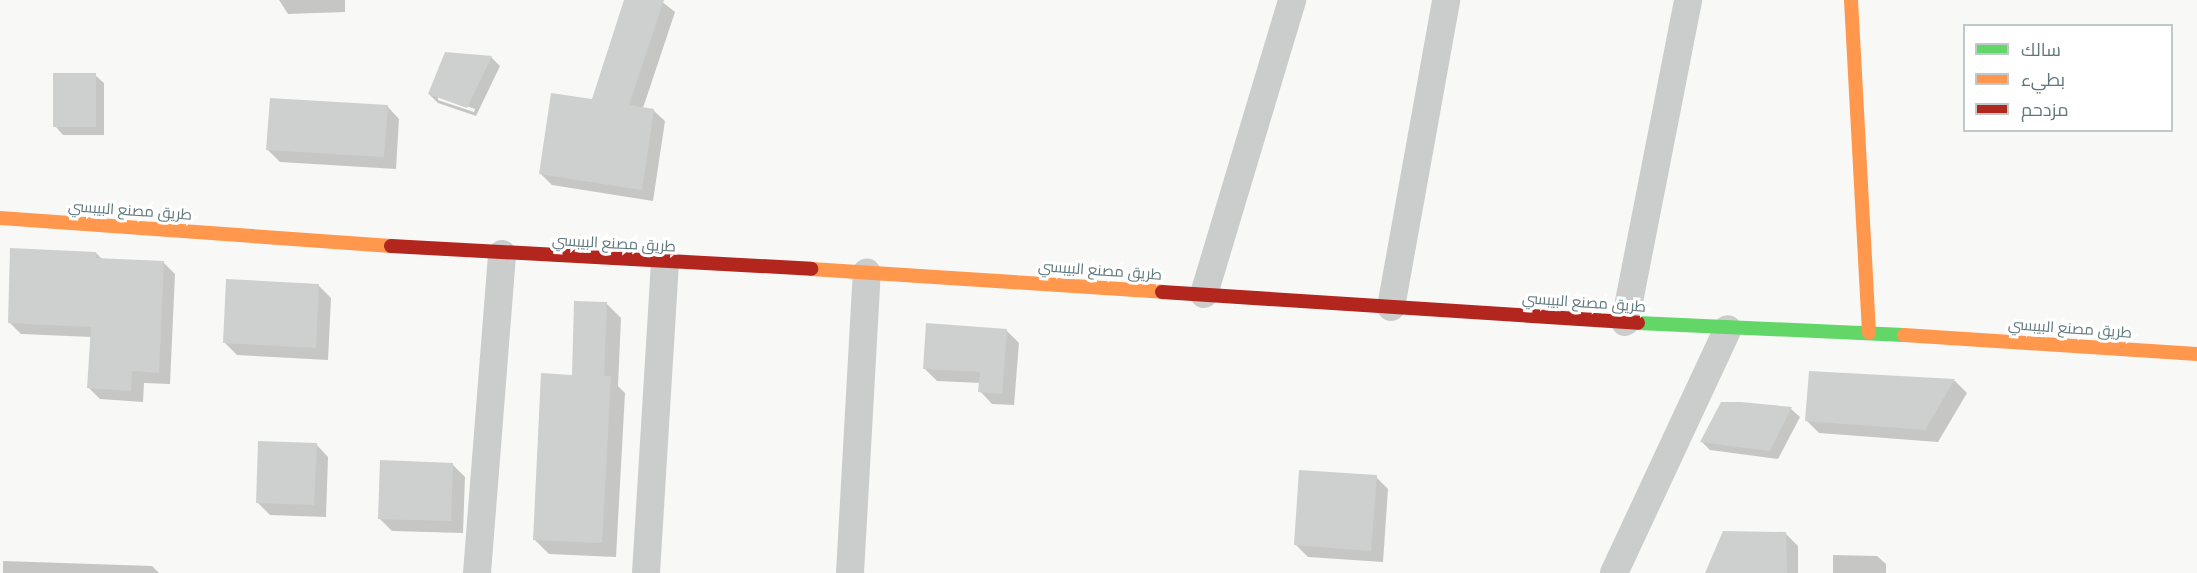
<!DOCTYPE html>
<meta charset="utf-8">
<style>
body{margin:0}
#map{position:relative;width:2197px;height:573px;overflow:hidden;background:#f8f8f7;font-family:Roboto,Cairo,sans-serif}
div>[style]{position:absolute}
.shadow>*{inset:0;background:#0003}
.building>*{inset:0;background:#ced0d0}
.street>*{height:28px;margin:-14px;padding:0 14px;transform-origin:14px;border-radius:14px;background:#cbcdcd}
.fast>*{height:14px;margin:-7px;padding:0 7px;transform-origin:7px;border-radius:7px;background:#63d668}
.slow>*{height:14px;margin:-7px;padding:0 7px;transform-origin:7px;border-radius:7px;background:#ff974d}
.jam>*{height:14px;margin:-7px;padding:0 7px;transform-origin:7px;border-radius:7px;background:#b3261e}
span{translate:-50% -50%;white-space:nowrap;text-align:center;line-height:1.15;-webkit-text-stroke:6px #fff;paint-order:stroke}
.street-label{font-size:15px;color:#5e777c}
.legend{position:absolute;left:1963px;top:24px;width:210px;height:108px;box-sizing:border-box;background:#fff;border:2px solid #bfc9cb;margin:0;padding:8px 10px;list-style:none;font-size:18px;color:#5e777c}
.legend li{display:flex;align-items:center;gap:12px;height:30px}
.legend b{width:30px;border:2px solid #bfc9cb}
</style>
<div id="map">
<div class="shadow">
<div style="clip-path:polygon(279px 0,345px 0,345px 12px,288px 14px)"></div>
<div style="clip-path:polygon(626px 0,660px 0,675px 12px,643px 108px,653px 110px,665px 121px,653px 201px,552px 185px,541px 174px,593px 101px)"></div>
<div style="clip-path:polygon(evenodd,491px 57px,500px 66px,476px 116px,438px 103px,429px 94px,491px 57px,438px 96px,475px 109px,474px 112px,438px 100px,438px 96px)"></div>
<div style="clip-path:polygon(95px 75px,104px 83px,104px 135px,63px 135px,55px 126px)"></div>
<div style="clip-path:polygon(387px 106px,399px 119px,396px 169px,280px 162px,268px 150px)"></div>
<div style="clip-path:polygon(96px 253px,102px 259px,163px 262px,175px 274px,170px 384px,144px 383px,143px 402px,100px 399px,88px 387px,91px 337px,21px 334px,9px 322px)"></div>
<div style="clip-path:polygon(319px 286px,331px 298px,328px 360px,237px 355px,224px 342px)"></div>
<div style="clip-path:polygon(606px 303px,621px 318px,618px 386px,625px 393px,616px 557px,549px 554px,534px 539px)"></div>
<div style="clip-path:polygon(1006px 330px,1019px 343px,1014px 405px,992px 404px,980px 391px,981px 383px,937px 381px,924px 368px)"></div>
<div style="clip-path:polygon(1810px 372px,1955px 381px,1967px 393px,1938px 442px,1819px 433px,1807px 421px)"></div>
<div style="clip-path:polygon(1722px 404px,1791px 409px,1800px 417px,1778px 459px,1710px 450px,1702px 442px)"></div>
<div style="clip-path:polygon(316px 444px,328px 457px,326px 517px,270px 515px,257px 502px)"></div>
<div style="clip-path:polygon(452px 464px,465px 477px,463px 533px,392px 531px,379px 518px)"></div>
<div style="clip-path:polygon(1376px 477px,1388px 489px,1383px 562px,1308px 557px,1296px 545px)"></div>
<div style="clip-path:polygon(1786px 534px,1798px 546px,1798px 573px,1707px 573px)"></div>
<div style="clip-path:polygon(1833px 555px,1877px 556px,1886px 564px,1886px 573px,1833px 573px)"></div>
<div style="clip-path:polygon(3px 561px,152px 566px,159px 573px,3px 573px)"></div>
</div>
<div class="building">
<div style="clip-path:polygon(624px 0,664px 0,629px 105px,654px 109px,642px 190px,539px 174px,551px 93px,592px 99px)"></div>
<div style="clip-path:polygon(445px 52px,492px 56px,467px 108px,428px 94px)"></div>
<div style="clip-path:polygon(53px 73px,96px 73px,96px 127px,53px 127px)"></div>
<div style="clip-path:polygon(270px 98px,388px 105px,384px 157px,266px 150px)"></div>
<div style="clip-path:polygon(10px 248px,96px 252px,96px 258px,164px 261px,159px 373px,132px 371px,131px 391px,87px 388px,91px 327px,8px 323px)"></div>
<div style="clip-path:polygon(226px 279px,319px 284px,316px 348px,223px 343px)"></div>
<div style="clip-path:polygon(574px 301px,607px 302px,604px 376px,611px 376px,602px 543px,533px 540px,541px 373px,572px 375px)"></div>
<div style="clip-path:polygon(926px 323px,1007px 329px,1002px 394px,978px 392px,980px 372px,923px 369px)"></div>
<div style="clip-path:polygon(1809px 371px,1955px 379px,1925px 430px,1805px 421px)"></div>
<div style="clip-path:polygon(1721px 402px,1741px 402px,1792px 407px,1770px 451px,1700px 442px)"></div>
<div style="clip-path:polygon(258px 441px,317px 443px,314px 505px,256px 503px)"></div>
<div style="clip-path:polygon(380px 460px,453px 463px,451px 521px,378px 519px)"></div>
<div style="clip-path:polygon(1299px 470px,1377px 475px,1371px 551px,1294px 545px)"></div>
<div style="clip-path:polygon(1723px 531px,1786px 532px,1787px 573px,1705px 573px)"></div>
</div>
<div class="street">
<div style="left:1204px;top:294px;width:307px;rotate:-73.3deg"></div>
<div style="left:1391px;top:307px;width:312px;rotate:-79.8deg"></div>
<div style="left:1625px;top:322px;width:328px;rotate:-78.9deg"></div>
<div style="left:477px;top:573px;width:320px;rotate:-85.5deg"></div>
<div style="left:646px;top:573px;width:310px;rotate:-86.5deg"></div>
<div style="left:850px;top:573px;width:301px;rotate:-86.8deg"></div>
<div style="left:1614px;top:573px;width:269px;rotate:-65deg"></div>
</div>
<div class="fast">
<div style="left:1638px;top:323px;width:266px;rotate:2.6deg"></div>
</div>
<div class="slow">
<div style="left:1851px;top:0;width:333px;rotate:86.9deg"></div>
<div style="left:0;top:218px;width:392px;rotate:4.1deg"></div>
<div style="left:811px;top:269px;width:352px;rotate:3.7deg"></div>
<div style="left:1904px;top:335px;width:294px;rotate:3.7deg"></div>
</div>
<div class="jam">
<div style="left:391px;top:246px;width:421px;rotate:3.1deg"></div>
<div style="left:1162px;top:292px;width:477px;rotate:3.7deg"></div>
</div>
<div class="street-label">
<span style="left:130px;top:211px;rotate:4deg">طريق مصنع البيبسي</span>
<span style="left:614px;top:244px;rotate:3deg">طريق مصنع البيبسي</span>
<span style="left:1100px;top:271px;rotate:4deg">طريق مصنع البيبسي</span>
<span style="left:1584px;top:303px;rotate:4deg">طريق مصنع البيبسي</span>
<span style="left:2070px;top:329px;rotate:4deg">طريق مصنع البيبسي</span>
</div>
<ul class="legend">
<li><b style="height:8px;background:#63d668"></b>سالك</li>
<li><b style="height:8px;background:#ff974d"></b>بطيء</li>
<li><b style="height:8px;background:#b3261e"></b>مزدحم</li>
</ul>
</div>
